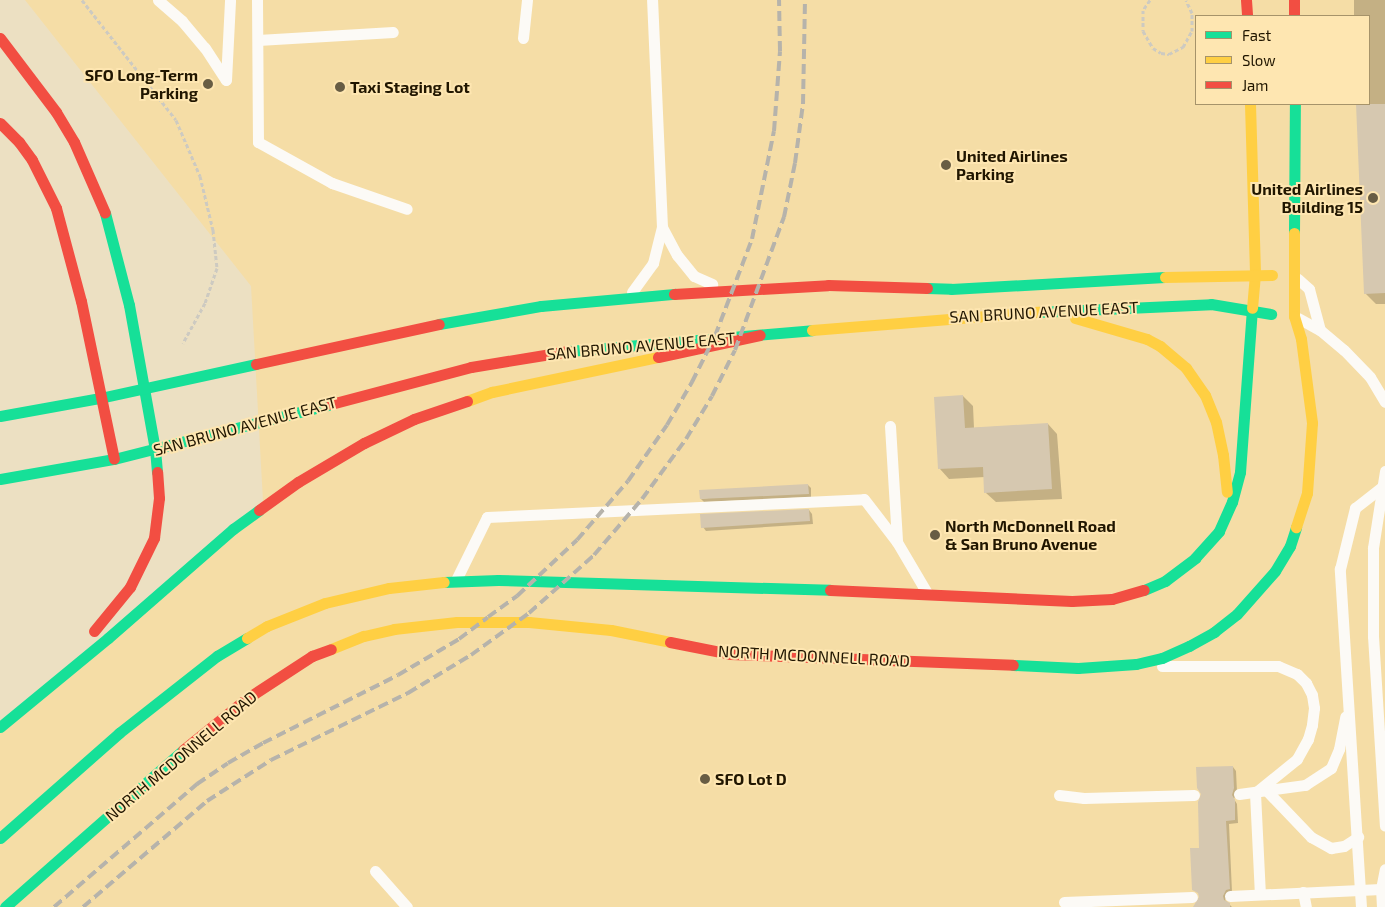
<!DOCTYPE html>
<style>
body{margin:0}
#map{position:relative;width:1385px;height:907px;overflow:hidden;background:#ece0c2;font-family:"Exo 2",sans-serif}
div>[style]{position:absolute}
.built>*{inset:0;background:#f5dda6}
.shadow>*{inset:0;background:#0003}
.building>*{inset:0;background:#d6c8b0}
.path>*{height:3px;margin-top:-1.5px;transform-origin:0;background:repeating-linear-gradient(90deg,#cdcac1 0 4px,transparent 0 6.5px)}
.lane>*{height:11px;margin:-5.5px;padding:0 5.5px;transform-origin:5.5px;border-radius:5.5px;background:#fcfaf6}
.fast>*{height:11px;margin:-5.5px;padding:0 5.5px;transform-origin:5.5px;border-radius:5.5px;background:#16e098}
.slow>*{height:11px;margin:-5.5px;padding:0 5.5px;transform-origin:5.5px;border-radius:5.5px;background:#ffcf43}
.jam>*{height:11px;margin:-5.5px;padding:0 5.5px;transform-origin:5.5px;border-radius:5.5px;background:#f24e42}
.rail>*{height:4px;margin-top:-2px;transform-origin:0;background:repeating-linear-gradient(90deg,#b6b3ab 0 10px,transparent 0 15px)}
.dots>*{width:14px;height:14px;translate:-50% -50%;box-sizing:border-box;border:2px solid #fee6b1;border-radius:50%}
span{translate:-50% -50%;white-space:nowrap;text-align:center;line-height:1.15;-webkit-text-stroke:4px #fee6b1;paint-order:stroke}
.poi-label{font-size:16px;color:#211600;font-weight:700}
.right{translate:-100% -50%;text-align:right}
.left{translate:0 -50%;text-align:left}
.street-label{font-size:16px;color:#211600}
.legend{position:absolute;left:1195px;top:15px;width:175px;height:90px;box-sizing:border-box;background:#fee6b1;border:1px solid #a6936a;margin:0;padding:6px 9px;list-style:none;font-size:15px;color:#211600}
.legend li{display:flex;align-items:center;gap:10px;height:25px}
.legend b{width:25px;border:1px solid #a6936a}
</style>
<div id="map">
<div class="built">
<div style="clip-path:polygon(evenodd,25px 0,1385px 0,1385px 907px,0 907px,0 730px,263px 501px,251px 286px,25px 0,1196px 16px,1369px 16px,1369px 104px,1196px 104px,1196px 16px)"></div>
</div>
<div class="shadow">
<div style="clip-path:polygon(1354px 0,1385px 0,1385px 304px,1376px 304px,1365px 293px,1358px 104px,1369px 104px,1369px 16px,1354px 16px)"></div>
<div style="clip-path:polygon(963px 396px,973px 406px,974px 428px,1048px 424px,1057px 434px,1062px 499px,996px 502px,986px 493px,985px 477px,949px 479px,940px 469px)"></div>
<div style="clip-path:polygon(808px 485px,811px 488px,811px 497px,704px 502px,701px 499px)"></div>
<div style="clip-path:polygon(809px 510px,812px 514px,813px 524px,706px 531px,703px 527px)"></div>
<div style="clip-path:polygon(1233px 767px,1236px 771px,1237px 792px,1234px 799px,1237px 804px,1238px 823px,1229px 824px,1232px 892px,1229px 893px,1225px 900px,1232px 907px,1194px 907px,1199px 902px,1199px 893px,1193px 889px,1201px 849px)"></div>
</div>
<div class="building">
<div style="clip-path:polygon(1356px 104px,1385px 104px,1385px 293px,1364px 294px)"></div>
<div style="clip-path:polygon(963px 395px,965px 428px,1048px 423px,1052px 489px,984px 493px,983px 467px,938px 469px,934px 397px)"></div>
<div style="clip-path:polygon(808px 484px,809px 494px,700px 499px,699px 490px)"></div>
<div style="clip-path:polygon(809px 509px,810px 521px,701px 528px,700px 514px)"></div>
<div style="clip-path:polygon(1233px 766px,1234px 788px,1232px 795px,1235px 800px,1235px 820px,1226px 821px,1230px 889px,1226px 890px,1223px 896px,1224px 900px,1230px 903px,1230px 907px,1193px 907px,1199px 897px,1198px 893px,1192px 890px,1190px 848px,1199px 848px,1198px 802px,1201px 794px,1197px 788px,1196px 767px)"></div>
</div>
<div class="path">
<div style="left:82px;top:0;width:152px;rotate:51.9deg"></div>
<div style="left:176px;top:120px;width:61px;rotate:66.8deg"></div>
<div style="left:200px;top:176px;width:56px;rotate:76.5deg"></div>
<div style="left:213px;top:230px;width:38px;rotate:84deg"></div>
<div style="left:217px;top:268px;width:37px;rotate:109deg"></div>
<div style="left:205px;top:303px;width:46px;rotate:118.8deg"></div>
<div style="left:1150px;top:0;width:12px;rotate:125deg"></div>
<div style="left:1143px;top:10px;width:21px;rotate:90deg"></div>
<div style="left:1143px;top:31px;width:20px;rotate:60deg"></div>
<div style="left:1153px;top:48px;width:9px;rotate:32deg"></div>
<div style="left:1161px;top:53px;width:8px;rotate:7deg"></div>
<div style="left:1169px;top:54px;width:16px;rotate:-27deg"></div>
<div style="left:1183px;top:47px;width:18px;rotate:-61deg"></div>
<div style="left:1192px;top:31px;width:18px;rotate:-90deg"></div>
<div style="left:1192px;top:13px;width:14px;rotate:-115deg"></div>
</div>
<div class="lane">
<div style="left:158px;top:0;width:32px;rotate:41deg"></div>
<div style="left:182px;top:21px;width:35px;rotate:50deg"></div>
<div style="left:205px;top:48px;width:38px;rotate:57deg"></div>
<div style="left:226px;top:80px;width:80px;rotate:-87.1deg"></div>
<div style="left:257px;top:0;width:142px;rotate:89.6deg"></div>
<div style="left:258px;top:142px;width:85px;rotate:29deg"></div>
<div style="left:332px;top:183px;width:79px;rotate:19.1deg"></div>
<div style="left:523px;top:38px;width:38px;rotate:-84deg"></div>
<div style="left:258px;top:40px;width:135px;rotate:-3.4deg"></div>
<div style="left:662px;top:227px;width:32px;rotate:62deg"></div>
<div style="left:677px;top:255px;width:27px;rotate:51deg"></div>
<div style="left:694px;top:276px;width:20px;rotate:24deg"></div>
<div style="left:1298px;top:279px;width:15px;rotate:42deg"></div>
<div style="left:1309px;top:289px;width:42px;rotate:75deg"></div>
<div style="left:632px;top:292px;width:36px;rotate:-54deg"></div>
<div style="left:653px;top:263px;width:37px;rotate:-76deg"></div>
<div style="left:662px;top:227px;width:227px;rotate:-92.5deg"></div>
<div style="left:1298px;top:318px;width:25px;rotate:29deg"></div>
<div style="left:1320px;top:330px;width:31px;rotate:40deg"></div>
<div style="left:1344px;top:350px;width:37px;rotate:46deg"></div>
<div style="left:1370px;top:377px;width:29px;rotate:59deg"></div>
<div style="left:890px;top:426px;width:116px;rotate:86.5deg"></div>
<div style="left:1385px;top:471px;width:78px;rotate:98.9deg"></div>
<div style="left:1373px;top:548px;width:88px;rotate:90deg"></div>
<div style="left:1373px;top:636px;width:190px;rotate:86.4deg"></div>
<div style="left:456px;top:580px;width:70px;rotate:-63.8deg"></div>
<div style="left:487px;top:517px;width:377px;rotate:-2.7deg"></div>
<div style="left:864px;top:499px;width:54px;rotate:52.5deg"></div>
<div style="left:897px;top:542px;width:59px;rotate:59.5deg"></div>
<div style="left:1162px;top:666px;width:116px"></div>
<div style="left:1278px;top:666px;width:21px;rotate:23deg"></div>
<div style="left:1297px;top:674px;width:13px;rotate:45deg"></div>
<div style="left:1306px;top:683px;width:13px;rotate:63deg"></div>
<div style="left:1312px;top:695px;width:13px;rotate:81deg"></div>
<div style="left:1314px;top:708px;width:17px;rotate:97deg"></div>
<div style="left:1312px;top:725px;width:15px;rotate:106deg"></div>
<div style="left:1308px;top:739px;width:23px;rotate:119deg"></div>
<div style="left:1297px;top:759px;width:54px;rotate:141deg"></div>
<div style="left:1255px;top:793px;width:101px;rotate:87.2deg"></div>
<div style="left:1267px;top:791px;width:64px;rotate:46.3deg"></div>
<div style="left:1311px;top:837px;width:23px;rotate:29deg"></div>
<div style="left:1331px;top:848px;width:13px;rotate:-9deg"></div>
<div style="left:1344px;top:846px;width:17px;rotate:-33deg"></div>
<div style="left:1239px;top:794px;width:67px;rotate:-7.8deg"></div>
<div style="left:1305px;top:785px;width:31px;rotate:-33deg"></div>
<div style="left:1331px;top:768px;width:21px;rotate:-67deg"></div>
<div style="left:1339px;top:749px;width:33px;rotate:-79deg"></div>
<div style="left:1059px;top:795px;width:25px;rotate:7deg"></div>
<div style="left:1084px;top:798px;width:110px;rotate:-1.6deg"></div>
<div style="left:375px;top:871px;width:48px;rotate:48.4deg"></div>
<div style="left:1303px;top:892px;width:15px;rotate:79deg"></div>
<div style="left:1230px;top:896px;width:151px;rotate:-2.7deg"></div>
<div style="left:1381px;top:889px;width:20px;rotate:-79deg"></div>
<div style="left:1064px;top:902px;width:128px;rotate:-2.2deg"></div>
<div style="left:1361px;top:907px;width:339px;rotate:-93.6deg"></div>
<div style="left:1340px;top:569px;width:63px;rotate:-76.2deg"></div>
<div style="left:1355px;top:508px;width:36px;rotate:-38deg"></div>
<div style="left:1382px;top:907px;width:18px;rotate:-93deg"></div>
<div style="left:1381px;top:889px;width:4px;rotate:-14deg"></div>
</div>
<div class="fast">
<div style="left:105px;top:213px;width:95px;rotate:75.4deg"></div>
<div style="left:129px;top:305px;width:146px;rotate:79.8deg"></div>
<div style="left:155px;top:449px;width:23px;rotate:85deg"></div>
<div style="left:1294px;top:233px;width:129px;rotate:-89.6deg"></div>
<div style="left:927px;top:288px;width:24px;rotate:2deg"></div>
<div style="left:951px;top:289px;width:214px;rotate:-3.2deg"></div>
<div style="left:1038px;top:312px;width:173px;rotate:-2.6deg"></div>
<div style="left:1211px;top:304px;width:61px;rotate:9.5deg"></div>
<div style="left:439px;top:324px;width:104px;rotate:-10deg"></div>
<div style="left:541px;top:306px;width:134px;rotate:-5.2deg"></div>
<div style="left:569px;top:351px;width:244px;rotate:-4.9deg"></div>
<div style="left:0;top:416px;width:102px;rotate:-10.2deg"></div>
<div style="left:100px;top:398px;width:160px;rotate:-12.3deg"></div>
<div style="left:0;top:479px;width:116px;rotate:-10deg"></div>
<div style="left:114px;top:459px;width:224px;rotate:-14.2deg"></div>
<div style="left:444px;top:582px;width:54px;rotate:-2.1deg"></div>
<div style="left:498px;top:580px;width:332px;rotate:1.7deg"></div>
<div style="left:1144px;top:590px;width:23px;rotate:-23deg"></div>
<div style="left:1165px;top:581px;width:38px;rotate:-37deg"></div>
<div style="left:1195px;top:558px;width:36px;rotate:-48deg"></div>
<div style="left:1219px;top:531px;width:32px;rotate:-66deg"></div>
<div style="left:1232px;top:502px;width:31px;rotate:-75deg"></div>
<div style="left:1240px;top:472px;width:164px;rotate:-85.8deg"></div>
<div style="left:1013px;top:665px;width:65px;rotate:2.6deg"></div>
<div style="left:1078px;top:668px;width:58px;rotate:-3.9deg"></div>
<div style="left:1136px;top:664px;width:27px;rotate:-13deg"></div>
<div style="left:1162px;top:658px;width:30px;rotate:-24deg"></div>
<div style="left:1189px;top:646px;width:29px;rotate:-29deg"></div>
<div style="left:1214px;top:632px;width:29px;rotate:-38deg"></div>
<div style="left:1237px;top:614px;width:57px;rotate:-48.5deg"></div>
<div style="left:1275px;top:571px;width:29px;rotate:-59deg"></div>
<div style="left:1290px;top:546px;width:20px;rotate:-72deg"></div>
<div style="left:0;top:727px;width:140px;rotate:-39.5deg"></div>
<div style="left:108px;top:638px;width:166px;rotate:-41.1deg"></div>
<div style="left:233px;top:529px;width:32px;rotate:-36deg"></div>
<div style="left:0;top:838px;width:159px;rotate:-41.4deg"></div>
<div style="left:119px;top:733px;width:125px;rotate:-38.2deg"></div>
<div style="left:217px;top:656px;width:35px;rotate:-31deg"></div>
<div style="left:5px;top:907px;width:237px;rotate:-41.4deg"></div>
</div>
<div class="slow">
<div style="left:1250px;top:104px;width:170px;rotate:88.3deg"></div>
<div style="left:1255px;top:274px;width:34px;rotate:95deg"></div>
<div style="left:1294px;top:233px;width:83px;rotate:90deg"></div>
<div style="left:1294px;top:316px;width:24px;rotate:73deg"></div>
<div style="left:1301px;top:339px;width:85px;rotate:82.5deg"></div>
<div style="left:1312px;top:423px;width:70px;rotate:94.1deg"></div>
<div style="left:1307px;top:493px;width:36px;rotate:108deg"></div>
<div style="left:1165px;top:277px;width:107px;rotate:-1.1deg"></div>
<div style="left:1075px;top:318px;width:75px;rotate:16.3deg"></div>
<div style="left:1147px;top:339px;width:15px;rotate:28deg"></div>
<div style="left:1160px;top:346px;width:34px;rotate:40deg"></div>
<div style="left:1186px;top:368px;width:33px;rotate:55deg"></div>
<div style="left:1205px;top:395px;width:29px;rotate:68deg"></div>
<div style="left:1216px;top:422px;width:34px;rotate:78deg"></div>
<div style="left:1223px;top:455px;width:37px;rotate:84deg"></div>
<div style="left:812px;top:330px;width:227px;rotate:-4.6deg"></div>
<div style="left:467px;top:401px;width:27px;rotate:-20deg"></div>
<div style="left:492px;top:392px;width:170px;rotate:-11.9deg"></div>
<div style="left:247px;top:638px;width:23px;rotate:-31deg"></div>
<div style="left:267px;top:626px;width:62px;rotate:-21.6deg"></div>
<div style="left:325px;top:603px;width:66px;rotate:-13.2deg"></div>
<div style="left:389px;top:588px;width:55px;rotate:-6.2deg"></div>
<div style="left:331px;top:649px;width:35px;rotate:-22deg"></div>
<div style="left:364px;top:636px;width:31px;rotate:-13deg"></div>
<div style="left:394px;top:629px;width:63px;rotate:-6.3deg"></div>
<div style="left:457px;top:622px;width:72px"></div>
<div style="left:529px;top:622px;width:82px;rotate:5.6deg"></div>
<div style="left:611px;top:630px;width:60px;rotate:11.5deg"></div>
</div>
<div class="jam">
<div style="left:1246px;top:0;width:16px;rotate:86deg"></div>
<div style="left:1294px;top:0;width:16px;rotate:90deg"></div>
<div style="left:0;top:38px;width:93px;rotate:52.9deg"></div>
<div style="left:56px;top:112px;width:35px;rotate:59deg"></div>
<div style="left:74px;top:142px;width:77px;rotate:66.4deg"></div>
<div style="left:0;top:123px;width:27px;rotate:45deg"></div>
<div style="left:19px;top:142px;width:22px;rotate:54deg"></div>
<div style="left:32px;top:160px;width:54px;rotate:63.4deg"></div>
<div style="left:56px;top:208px;width:96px;rotate:75deg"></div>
<div style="left:81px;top:301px;width:161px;rotate:78.2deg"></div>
<div style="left:674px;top:294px;width:154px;rotate:-3.3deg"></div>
<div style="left:828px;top:285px;width:99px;rotate:1.7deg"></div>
<div style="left:658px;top:357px;width:104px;rotate:-12.2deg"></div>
<div style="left:256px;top:364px;width:187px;rotate:-12.3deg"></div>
<div style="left:331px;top:404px;width:145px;rotate:-14.8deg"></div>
<div style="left:471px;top:367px;width:99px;rotate:-9.3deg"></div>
<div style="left:259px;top:510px;width:48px;rotate:-35.7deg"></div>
<div style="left:298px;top:482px;width:77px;rotate:-30.6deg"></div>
<div style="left:364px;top:443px;width:55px;rotate:-25.6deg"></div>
<div style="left:414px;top:419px;width:56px;rotate:-18.8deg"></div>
<div style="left:830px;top:590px;width:242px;rotate:2.6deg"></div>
<div style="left:1072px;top:601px;width:40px;rotate:-2.9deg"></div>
<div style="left:1112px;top:599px;width:33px;rotate:-16deg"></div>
<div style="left:94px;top:631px;width:57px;rotate:-50.7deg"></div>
<div style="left:130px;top:587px;width:55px;rotate:-63.9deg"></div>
<div style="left:154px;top:538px;width:40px;rotate:-82.9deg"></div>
<div style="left:159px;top:498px;width:26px;rotate:-94deg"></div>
<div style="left:670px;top:642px;width:61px;rotate:11.3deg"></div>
<div style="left:730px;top:654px;width:283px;rotate:2.2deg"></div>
<div style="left:183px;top:750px;width:81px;rotate:-39deg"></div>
<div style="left:246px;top:699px;width:79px;rotate:-33.1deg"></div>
<div style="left:312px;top:656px;width:20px;rotate:-20deg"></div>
</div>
<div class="rail">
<div style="left:54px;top:907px;width:189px;rotate:-40.7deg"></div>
<div style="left:197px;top:784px;width:37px;rotate:-34deg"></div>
<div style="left:228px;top:763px;width:40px;rotate:-29.7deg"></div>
<div style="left:263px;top:743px;width:151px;rotate:-26.7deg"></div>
<div style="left:398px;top:675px;width:71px;rotate:-30.5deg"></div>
<div style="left:459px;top:639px;width:36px;rotate:-37deg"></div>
<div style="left:488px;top:617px;width:36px;rotate:-36deg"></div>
<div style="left:517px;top:596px;width:82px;rotate:-43deg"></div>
<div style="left:577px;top:540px;width:78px;rotate:-49.2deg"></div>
<div style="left:628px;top:481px;width:68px;rotate:-55.1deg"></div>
<div style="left:667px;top:425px;width:50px;rotate:-59.8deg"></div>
<div style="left:692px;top:382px;width:51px;rotate:-63.4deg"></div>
<div style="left:715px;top:336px;width:104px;rotate:-69.1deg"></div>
<div style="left:752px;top:239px;width:110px;rotate:-78.5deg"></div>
<div style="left:774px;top:131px;width:80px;rotate:-85.7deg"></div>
<div style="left:780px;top:51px;width:51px;rotate:-91.1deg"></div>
<div style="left:83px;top:907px;width:163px;rotate:-40.5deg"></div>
<div style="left:207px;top:801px;width:76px;rotate:-32.6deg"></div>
<div style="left:271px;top:760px;width:153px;rotate:-26.1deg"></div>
<div style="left:408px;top:693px;width:74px;rotate:-31.1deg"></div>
<div style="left:471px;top:655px;width:72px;rotate:-35.9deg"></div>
<div style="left:529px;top:613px;width:87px;rotate:-41.7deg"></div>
<div style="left:594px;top:555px;width:74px;rotate:-49.4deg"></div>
<div style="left:642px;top:499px;width:74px;rotate:-53.7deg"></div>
<div style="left:686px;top:439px;width:50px;rotate:-58.8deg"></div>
<div style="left:712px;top:396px;width:51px;rotate:-63.4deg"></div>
<div style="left:735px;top:350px;width:142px;rotate:-69.8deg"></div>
<div style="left:784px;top:217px;width:55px;rotate:-78.5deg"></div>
<div style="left:795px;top:163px;width:60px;rotate:-82.3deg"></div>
<div style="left:803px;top:104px;width:104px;rotate:-88.9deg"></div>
</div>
<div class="dots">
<div style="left:208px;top:84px;background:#685d44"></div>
<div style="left:340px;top:87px;background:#685d44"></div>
<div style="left:946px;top:165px;background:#685d44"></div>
<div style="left:1373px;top:198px;background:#685d44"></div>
<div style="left:935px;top:535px;background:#685d44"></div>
<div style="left:705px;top:779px;background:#685d44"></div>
</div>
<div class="poi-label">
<span class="right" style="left:198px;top:84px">SFO Long-Term<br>Parking</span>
<span class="left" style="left:350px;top:87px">Taxi Staging Lot</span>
<span class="left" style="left:956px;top:165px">United Airlines<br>Parking</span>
<span class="right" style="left:1363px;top:198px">United Airlines<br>Building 15</span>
<span class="left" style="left:945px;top:535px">North McDonnell Road<br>&amp; San Bruno Avenue</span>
<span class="left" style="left:715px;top:779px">SFO Lot D</span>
</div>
<div class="street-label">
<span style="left:1044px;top:312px;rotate:-3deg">SAN BRUNO AVENUE EAST</span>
<span style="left:641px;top:346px;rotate:-5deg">SAN BRUNO AVENUE EAST</span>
<span style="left:245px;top:426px;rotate:-15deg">SAN BRUNO AVENUE EAST</span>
<span style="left:814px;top:656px;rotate:3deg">NORTH MCDONNELL ROAD</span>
<span style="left:181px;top:756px;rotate:-40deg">NORTH MCDONNELL ROAD</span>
</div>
<ul class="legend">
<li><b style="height:6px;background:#16e098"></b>Fast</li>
<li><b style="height:6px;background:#ffcf43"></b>Slow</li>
<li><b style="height:6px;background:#f24e42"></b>Jam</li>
</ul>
</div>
